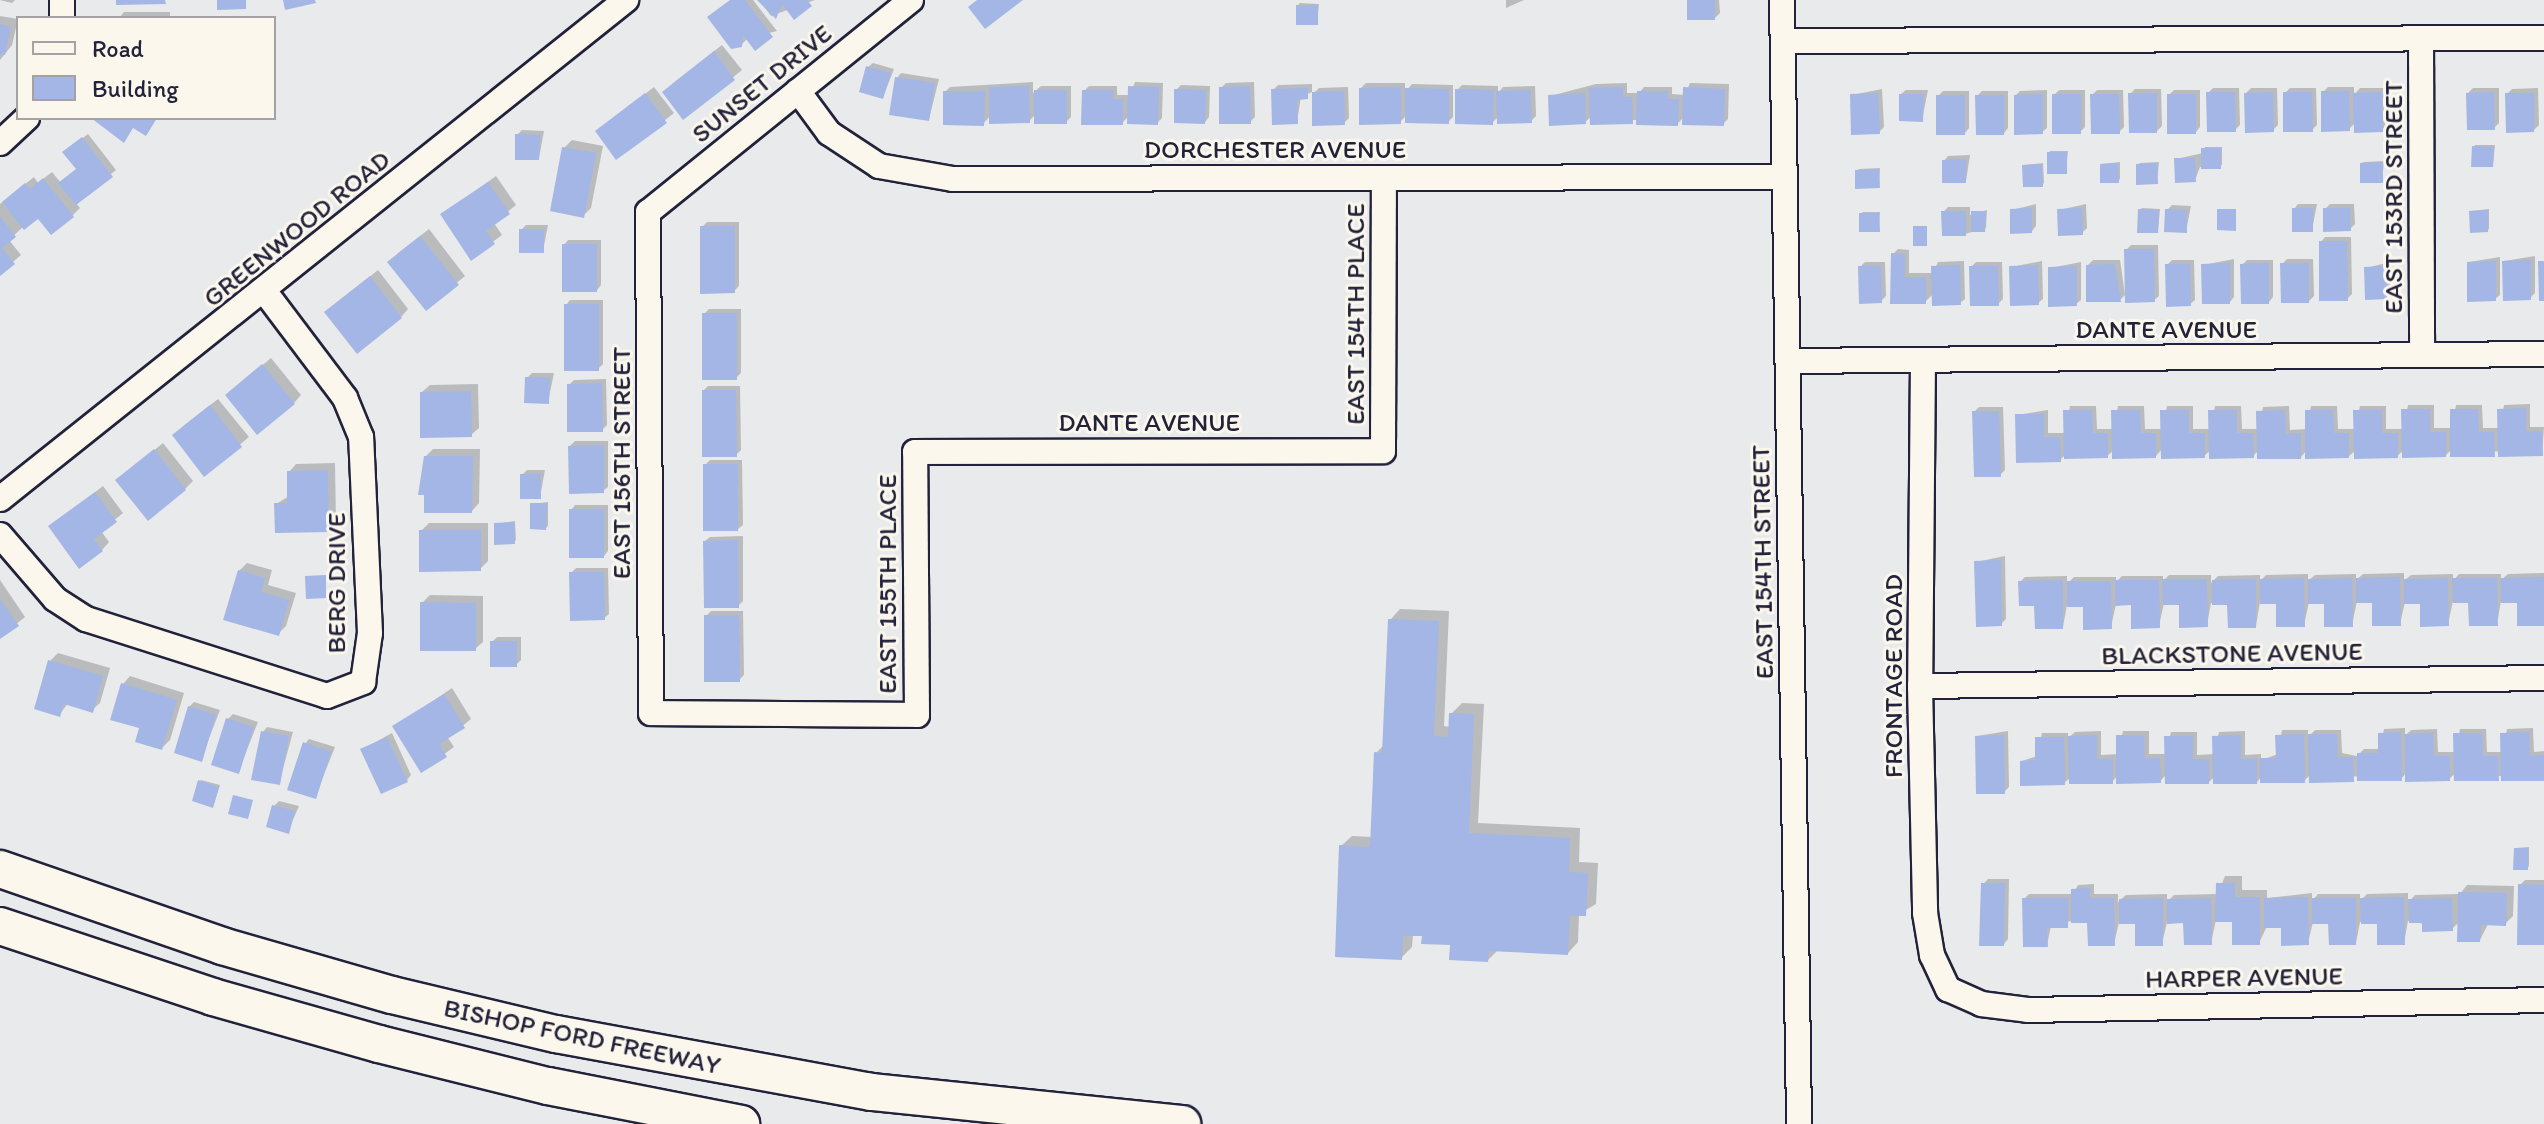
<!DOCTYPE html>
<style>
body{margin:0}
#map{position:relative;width:2544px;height:1124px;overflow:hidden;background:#e9eaeb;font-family:Itim,sans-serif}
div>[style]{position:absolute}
.shadow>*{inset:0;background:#0003}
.building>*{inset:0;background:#a3b6e5}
.roads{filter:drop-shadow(2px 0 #22223b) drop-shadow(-2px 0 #22223b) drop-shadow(0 2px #22223b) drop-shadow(0 -2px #22223b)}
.minor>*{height:24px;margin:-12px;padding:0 12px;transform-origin:12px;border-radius:12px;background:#fbf7ec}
.highway>*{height:36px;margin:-18px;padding:0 18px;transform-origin:18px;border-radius:18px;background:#fbf7ec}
span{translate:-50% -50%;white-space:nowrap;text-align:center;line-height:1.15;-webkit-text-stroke:6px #fbf7ec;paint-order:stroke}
.street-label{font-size:26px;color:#22223b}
.legend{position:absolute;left:16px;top:16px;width:260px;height:104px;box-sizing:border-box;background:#fbf7ec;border:2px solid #a4a2a5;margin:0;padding:10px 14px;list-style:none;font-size:24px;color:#22223b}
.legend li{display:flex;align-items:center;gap:16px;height:40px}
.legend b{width:40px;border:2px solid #a4a2a5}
</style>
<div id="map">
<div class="shadow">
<div style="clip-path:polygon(0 0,15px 0,12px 3px)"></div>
<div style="clip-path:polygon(731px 0,753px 0,777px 31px,748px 38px,741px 45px)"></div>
<div style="clip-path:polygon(759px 0,815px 0,771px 16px)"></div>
<div style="clip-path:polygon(1506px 0,1524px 0,1506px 8px)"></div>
<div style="clip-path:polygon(1689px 0,1719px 0,1720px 13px,1715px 18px)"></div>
<div style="clip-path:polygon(1319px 4px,1317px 23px,1298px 5px,1300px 3px)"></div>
<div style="clip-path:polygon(124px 12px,170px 12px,170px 18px,119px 18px)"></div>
<div style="clip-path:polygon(0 16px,18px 19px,12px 45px,0 60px)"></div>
<div style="clip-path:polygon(722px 45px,742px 70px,684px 117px,672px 84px)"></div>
<div style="clip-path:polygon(873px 63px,894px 69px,883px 97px,868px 67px)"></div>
<div style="clip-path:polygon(901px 73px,939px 79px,929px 119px,897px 78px)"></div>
<div style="clip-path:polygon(1033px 82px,1033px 93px,1041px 86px,1071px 86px,1071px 117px,1066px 122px,1036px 114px,1029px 121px,991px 115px,983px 124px,945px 92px,950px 87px)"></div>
<div style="clip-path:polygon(1135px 82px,1163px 83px,1162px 118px,1157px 123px,1129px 116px,1122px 123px,1084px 91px,1089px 86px,1117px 86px,1117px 95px,1130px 95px)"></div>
<div style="clip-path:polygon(1254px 82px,1255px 117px,1250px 122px,1221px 88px,1226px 83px)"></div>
<div style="clip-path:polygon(1366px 83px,1405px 83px,1405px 92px,1412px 84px,1453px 85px,1453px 117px,1448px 122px,1407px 115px,1400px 122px,1361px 88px)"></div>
<div style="clip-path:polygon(1627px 83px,1627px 93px,1639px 93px,1644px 87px,1672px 87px,1672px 94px,1685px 95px,1690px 83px,1729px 84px,1728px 119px,1723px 124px,1684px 117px,1677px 124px,1592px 116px,1585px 122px,1550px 96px,1596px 84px)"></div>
<div style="clip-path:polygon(1312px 84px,1312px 92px,1301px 97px,1297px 122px,1273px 90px,1278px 85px)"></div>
<div style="clip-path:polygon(1181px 85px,1210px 86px,1209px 117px,1205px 122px,1176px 90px)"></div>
<div style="clip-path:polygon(1462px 85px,1498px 86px,1498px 93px,1503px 87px,1535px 86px,1536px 116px,1531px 121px,1499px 116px,1492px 123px,1457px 90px)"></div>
<div style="clip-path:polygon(654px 87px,674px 113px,617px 158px,597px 131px)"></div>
<div style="clip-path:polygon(1348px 87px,1349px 118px,1344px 123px,1314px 93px,1319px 88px)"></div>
<div style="clip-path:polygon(2328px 87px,2354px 87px,2354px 95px,2360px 88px,2386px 88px,2387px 125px,2382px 130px,2356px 122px,2349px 129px,2323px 92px)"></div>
<div style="clip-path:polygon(2213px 88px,2239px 88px,2240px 125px,2235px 130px,2208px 93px)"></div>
<div style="clip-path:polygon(2251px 88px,2277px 88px,2278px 125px,2273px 130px,2246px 93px)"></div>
<div style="clip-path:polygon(2290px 88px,2316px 88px,2317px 125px,2312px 130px,2285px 93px)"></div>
<div style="clip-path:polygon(2473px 88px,2499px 88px,2499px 123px,2494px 128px,2468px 93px)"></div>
<div style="clip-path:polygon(2538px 88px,2539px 125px,2534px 130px,2507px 94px,2512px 89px)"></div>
<div style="clip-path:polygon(1882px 89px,1884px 127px,1879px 132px,1852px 95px)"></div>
<div style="clip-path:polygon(2135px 89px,2161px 89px,2162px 126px,2157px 131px,2130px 94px)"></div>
<div style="clip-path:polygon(1906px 90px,1928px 90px,1922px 120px,1901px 94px)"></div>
<div style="clip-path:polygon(2047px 90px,2047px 128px,2042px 132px,2016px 95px,2020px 91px)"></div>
<div style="clip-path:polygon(2059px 90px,2085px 90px,2085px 127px,2080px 132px,2054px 95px)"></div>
<div style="clip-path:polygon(2097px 90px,2123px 90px,2124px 127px,2119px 132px,2092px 95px)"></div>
<div style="clip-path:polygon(2174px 90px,2200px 90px,2200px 127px,2196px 132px,2169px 95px)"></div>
<div style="clip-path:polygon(1943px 91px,1969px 91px,1969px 128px,1965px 133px,1938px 96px)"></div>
<div style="clip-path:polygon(1982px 91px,2008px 91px,2008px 128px,2004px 133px,1977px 96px)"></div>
<div style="clip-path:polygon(522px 130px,544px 131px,539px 158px,517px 135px)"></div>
<div style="clip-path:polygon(88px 134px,116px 170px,76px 203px,80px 208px,73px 215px,38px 216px,24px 226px,9px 240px,21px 255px,0 273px,0 204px,34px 177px,38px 183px,52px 172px,61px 183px,78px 169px,70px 148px)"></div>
<div style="clip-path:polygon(572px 140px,603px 146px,591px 208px,584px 215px,564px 148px)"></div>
<div style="clip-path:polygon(2475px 145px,2495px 145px,2493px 165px,2474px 147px)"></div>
<div style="clip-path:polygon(2222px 147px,2222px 165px,2200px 167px,2195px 180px,2176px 159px,2203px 153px,2205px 147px)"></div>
<div style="clip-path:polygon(2050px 151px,2068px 151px,2066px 172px,2049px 153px)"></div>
<div style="clip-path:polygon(1970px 155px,1966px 181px,1944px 161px,1948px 156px)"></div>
<div style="clip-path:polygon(2384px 161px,2382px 181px,2362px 163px,2364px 162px)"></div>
<div style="clip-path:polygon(2120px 162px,2120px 179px,2118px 181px,2102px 164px)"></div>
<div style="clip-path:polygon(2159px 162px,2157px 182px,2138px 165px,2140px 163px)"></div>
<div style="clip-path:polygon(2043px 163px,2044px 183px,2042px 185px,2024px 165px)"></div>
<div style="clip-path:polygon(1880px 168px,1879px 186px,1857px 171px,1859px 169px)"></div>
<div style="clip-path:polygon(496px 176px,516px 205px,494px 223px,502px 235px,471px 258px,442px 215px)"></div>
<div style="clip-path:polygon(2036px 204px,2036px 226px,2032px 231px,2012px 210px)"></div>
<div style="clip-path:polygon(2086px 204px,2087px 228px,2082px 233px,2059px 210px)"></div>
<div style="clip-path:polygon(2298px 204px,2317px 204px,2312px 230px,2294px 209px)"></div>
<div style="clip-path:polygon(2330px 204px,2354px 204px,2355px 224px,2350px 229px,2325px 209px)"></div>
<div style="clip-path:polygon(2172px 205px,2191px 206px,2186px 231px,2167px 210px)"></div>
<div style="clip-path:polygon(1948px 207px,1970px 207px,1970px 215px,1987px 210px,1986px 228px,1965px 234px,1943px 212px)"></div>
<div style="clip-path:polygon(2142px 208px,2160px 209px,2158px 231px,2140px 210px)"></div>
<div style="clip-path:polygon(2489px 209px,2489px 229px,2488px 230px,2471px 211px)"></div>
<div style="clip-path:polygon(1880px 212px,1879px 230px,1861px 214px,1863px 212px)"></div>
<div style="clip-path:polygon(707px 222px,739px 222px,739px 286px,734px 291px,702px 227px)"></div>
<div style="clip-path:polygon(526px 225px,548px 225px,543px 251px,521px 230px)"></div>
<div style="clip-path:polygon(429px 229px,465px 276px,426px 308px,397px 254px)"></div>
<div style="clip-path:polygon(2325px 237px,2351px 237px,2352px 294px,2347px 299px,2321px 242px)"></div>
<div style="clip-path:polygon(568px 240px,601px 240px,601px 285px,597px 290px,564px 245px)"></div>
<div style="clip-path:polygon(2131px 245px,2158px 245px,2159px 296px,2154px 300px,2126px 250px)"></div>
<div style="clip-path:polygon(1898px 249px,1909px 250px,1909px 273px,1933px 273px,1938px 262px,1964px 261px,1965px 299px,1960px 303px,1934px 293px,1925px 302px,1892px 302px,1893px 254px)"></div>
<div style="clip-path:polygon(2535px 256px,2535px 293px,2530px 298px,2504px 261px)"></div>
<div style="clip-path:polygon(2500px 257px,2500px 295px,2495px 299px,2469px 262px)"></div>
<div style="clip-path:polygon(2234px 259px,2234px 297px,2230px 302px,2203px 265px)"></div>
<div style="clip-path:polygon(2287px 259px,2313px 259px,2314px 296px,2309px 301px,2282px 264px)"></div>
<div style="clip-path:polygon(2093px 260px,2120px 260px,2125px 295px,2120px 300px,2088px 265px)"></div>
<div style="clip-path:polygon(2172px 260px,2194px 260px,2195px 300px,2190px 304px,2167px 265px)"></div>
<div style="clip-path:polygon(2247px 260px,2273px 260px,2273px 297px,2269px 302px,2242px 265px)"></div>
<div style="clip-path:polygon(2042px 261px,2043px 299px,2038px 303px,2011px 267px)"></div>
<div style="clip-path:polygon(1865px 262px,1885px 262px,1886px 296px,1881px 301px,1860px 267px)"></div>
<div style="clip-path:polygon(1976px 262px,2002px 262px,2003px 299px,1998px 304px,1971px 267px)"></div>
<div style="clip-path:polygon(2081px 262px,2081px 300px,2076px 304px,2050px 268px)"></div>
<div style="clip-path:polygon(2390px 262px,2391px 292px,2386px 297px,2366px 268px)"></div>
<div style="clip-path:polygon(378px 270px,408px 309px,401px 317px,335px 305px)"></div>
<div style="clip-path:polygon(570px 300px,603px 300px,603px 364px,598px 369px,566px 305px)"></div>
<div style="clip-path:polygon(709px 309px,741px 309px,741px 373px,736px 378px,704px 314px)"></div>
<div style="clip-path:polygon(271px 358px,301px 395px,294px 403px,235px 388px)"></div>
<div style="clip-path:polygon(532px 373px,554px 373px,548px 402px,527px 378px)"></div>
<div style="clip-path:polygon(606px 379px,607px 425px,602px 430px,569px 385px,574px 380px)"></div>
<div style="clip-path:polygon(478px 384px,479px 428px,471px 435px,422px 392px,430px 385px)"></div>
<div style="clip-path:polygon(708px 386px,740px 386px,741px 450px,736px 455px,704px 390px)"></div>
<div style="clip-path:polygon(218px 399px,249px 437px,205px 474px,182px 427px)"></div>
<div style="clip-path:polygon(2530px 404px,2530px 427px,2544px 427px,2542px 454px,2452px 449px,2446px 455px,2404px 450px,2397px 456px,2356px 450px,2349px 456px,2307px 450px,2301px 457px,2259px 450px,2253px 456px,2211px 450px,2204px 456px,2162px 449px,2156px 456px,2114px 450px,2107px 456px,2066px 454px,2060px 460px,2017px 415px,2048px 410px,2048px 433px,2065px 433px,2070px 406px,2096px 406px,2097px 429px,2114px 429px,2118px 406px,2144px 406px,2145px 429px,2162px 429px,2167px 406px,2193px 406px,2193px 429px,2211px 429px,2215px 406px,2241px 406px,2242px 429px,2259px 429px,2263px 407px,2289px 406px,2290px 430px,2307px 429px,2311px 406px,2337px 406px,2338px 429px,2355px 429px,2360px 406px,2386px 406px,2386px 429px,2403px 429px,2408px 405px,2434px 405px,2434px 428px,2452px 428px,2456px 405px,2482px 405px,2483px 428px,2500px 428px,2504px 405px)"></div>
<div style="clip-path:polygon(1979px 407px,2003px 407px,2005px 470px,2000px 475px,1974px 412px)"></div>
<div style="clip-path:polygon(575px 441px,608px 441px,608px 487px,603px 491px,570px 446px)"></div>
<div style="clip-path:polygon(163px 443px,193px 481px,185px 489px,126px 473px)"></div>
<div style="clip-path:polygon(433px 449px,480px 449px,479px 503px,472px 511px,425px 457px)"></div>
<div style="clip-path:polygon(710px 460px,742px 460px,743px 525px,738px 529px,705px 465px)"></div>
<div style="clip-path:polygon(335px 463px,336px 522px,328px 530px,276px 504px,289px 496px,289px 472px,296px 464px)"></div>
<div style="clip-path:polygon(527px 470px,545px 470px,540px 497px,522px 475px)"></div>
<div style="clip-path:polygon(103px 486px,123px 513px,101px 531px,109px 542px,102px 550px,51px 526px)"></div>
<div style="clip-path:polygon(548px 502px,548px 526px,546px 528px,532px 504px)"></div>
<div style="clip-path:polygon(575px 505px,608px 505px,608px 551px,604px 556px,571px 510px)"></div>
<div style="clip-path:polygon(515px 521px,516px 540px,514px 542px,496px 524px)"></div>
<div style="clip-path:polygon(429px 523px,488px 523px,488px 561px,480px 569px,421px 531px)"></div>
<div style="clip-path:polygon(743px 536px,743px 601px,738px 606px,705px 541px,710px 537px)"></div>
<div style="clip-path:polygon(2005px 556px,2006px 619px,2001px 624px,1976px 562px)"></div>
<div style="clip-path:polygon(247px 563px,272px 570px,268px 585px,296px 593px,286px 626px,278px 634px,239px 571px)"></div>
<div style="clip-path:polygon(576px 568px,608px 568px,609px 614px,604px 618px,571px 573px)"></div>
<div style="clip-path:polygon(2404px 573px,2404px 581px,2411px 575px,2453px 574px,2453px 581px,2459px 574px,2501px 574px,2501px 580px,2508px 574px,2544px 573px,2544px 624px,2519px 601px,2501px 601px,2497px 624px,2470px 601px,2453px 601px,2448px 624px,2422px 602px,2405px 602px,2400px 624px,2374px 601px,2357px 601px,2352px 625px,2326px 602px,2309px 602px,2304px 625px,2278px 602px,2260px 602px,2256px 626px,2229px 603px,2211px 603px,2207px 625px,2180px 603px,2164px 603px,2159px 626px,2133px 603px,2116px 604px,2111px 627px,2085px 604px,2067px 605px,2063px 627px,2020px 582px,2025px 577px,2067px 576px,2067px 584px,2074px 577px,2116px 577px,2116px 582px,2122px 576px,2163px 576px,2163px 581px,2169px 575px,2211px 575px,2211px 583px,2218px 576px,2260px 575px,2260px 581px,2266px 575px,2308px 574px,2308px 581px,2315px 575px,2356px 574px,2356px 580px,2363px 574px)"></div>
<div style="clip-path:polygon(0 580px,25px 617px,0 637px)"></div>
<div style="clip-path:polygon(430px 595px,483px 596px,483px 642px,475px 649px,422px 603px)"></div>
<div style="clip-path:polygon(1400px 609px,1449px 611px,1444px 726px,1450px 727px,1451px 714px,1462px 703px,1484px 704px,1478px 823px,1580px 828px,1579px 862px,1598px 863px,1596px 904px,1579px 914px,1578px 942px,1568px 953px,1498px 950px,1488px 960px,1452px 943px,1413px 934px,1412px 947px,1402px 957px,1341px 846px,1352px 836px,1372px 837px,1376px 753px,1384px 745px,1390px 620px)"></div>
<div style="clip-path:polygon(711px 611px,743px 611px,744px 675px,739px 680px,706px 616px)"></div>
<div style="clip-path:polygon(497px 637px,521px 637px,521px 660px,516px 665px,492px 642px)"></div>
<div style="clip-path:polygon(58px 653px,110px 668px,100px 703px,92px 710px,68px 703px,60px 714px,50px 661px)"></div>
<div style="clip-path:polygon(130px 676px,184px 693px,170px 740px,162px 748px,142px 727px,123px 684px)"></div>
<div style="clip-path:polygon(452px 688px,471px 719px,448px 738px,454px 747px,421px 771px,395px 727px)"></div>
<div style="clip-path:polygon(194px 702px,220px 710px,201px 759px,189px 707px)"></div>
<div style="clip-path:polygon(233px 714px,258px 722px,238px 772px,228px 719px)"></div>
<div style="clip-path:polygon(267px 727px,293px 732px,279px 783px,263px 732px)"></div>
<div style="clip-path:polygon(2405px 728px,2405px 736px,2411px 730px,2437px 729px,2438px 752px,2456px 752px,2460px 729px,2486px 729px,2487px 752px,2503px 752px,2507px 729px,2533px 728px,2534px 752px,2544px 751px,2544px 779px,2456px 773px,2449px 779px,2407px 772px,2401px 779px,2311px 774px,2304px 781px,2262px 776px,2257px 782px,2215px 776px,2209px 782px,2167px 774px,2160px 781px,2118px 775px,2112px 782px,2071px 777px,2064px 783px,2022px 761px,2037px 756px,2042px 733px,2068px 733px,2068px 738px,2075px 732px,2101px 731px,2101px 755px,2118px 754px,2123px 731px,2149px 731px,2149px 754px,2166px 754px,2171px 732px,2197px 732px,2197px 755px,2214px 754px,2219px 732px,2245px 731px,2245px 755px,2261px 754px,2261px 760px,2278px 754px,2282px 730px,2308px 730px,2308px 737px,2315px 730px,2341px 730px,2342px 753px,2357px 756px,2364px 749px,2380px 749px,2384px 729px)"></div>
<div style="clip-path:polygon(2008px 731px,2009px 787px,2004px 792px,1977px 736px)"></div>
<div style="clip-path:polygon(392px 733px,411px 775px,407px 780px,363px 749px)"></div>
<div style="clip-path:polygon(309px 739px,335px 747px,315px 797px,305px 744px)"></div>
<div style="clip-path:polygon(201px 780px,220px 785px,214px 804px,200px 781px)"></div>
<div style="clip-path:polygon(279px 801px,299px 806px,288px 831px,274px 806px)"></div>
<div style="clip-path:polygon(2529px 847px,2529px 866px,2527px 868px,2516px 848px)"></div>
<div style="clip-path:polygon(2225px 876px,2242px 876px,2242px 890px,2267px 890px,2267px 898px,2312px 893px,2312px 901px,2318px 894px,2360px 894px,2360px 901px,2367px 894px,2408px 893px,2408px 903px,2415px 895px,2460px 894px,2467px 885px,2514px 886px,2513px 916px,2505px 924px,2488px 924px,2480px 940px,2459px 922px,2452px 929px,2408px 921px,2404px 943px,2379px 922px,2360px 922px,2356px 943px,2330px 922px,2313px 922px,2308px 943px,2283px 926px,2267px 926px,2259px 943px,2234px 920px,2216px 920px,2211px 943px,2185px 921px,2167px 922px,2162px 944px,2137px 922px,2119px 922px,2114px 944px,2089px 921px,2071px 921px,2051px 926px,2047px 945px,2024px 899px,2029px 894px,2073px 894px,2078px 885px,2094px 884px,2094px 894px,2118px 894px,2118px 902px,2126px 895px,2167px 894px,2167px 902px,2174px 895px,2218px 894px)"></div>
<div style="clip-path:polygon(1988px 879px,2009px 879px,2008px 939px,2004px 944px,1983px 884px)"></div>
<div style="clip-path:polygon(2525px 880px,2544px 880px,2544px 943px,2520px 885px)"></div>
</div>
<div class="building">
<div style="clip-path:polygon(116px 0,165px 0,166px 4px,116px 5px)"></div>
<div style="clip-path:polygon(217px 0,246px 0,246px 9px,217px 10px)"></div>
<div style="clip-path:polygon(283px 0,315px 0,316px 3px,285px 10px)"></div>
<div style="clip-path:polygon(730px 0,745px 0,773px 37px,755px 51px,743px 35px,742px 47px,731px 49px,707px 17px)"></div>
<div style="clip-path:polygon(757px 0,807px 0,812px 6px,794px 20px,782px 4px,776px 19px)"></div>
<div style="clip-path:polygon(977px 0,1023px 0,985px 29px,968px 7px)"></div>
<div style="clip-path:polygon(1687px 0,1715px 0,1715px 20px,1687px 20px)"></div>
<div style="clip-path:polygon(1296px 5px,1318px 5px,1318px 25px,1296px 25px)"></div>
<div style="clip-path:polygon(0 24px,11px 27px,5px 55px,0 54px)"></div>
<div style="clip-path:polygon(714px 51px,735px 80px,683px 120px,662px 92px)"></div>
<div style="clip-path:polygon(866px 66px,891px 73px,883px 99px,859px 92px)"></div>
<div style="clip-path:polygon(895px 77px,935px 83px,929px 121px,889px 115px)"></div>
<div style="clip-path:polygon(1029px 86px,1030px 123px,989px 124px,989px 87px)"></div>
<div style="clip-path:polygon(1128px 86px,1159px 87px,1158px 125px,1127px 124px)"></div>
<div style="clip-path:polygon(1250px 86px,1251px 124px,1219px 124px,1219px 87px)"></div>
<div style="clip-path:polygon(1401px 87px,1401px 124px,1359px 125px,1359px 88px)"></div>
<div style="clip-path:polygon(1623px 87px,1623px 97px,1632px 97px,1633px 124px,1590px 125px,1589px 88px)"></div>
<div style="clip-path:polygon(1683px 87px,1725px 89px,1724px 126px,1682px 125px)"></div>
<div style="clip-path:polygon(1308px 88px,1308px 99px,1297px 100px,1298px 124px,1272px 125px,1271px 89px)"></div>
<div style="clip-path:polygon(1405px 88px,1449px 89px,1449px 124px,1405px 123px)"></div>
<div style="clip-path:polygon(1174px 89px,1206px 90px,1205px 124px,1174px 123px)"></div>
<div style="clip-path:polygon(1455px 89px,1494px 90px,1493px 125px,1455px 124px)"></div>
<div style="clip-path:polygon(1034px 90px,1067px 90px,1067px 124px,1034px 124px)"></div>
<div style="clip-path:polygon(1082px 90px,1113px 90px,1113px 99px,1123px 99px,1123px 125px,1081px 125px)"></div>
<div style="clip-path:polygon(1530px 90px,1532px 123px,1497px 124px,1496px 91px)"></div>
<div style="clip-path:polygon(943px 91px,985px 91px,984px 126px,943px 125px)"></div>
<div style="clip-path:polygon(1344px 91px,1345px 125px,1312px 126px,1312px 92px)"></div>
<div style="clip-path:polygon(1637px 91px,1668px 91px,1668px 99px,1679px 99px,1678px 126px,1636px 125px)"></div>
<div style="clip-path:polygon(2321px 91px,2349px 91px,2350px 131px,2321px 132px)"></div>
<div style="clip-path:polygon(2206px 92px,2235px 92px,2236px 132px,2207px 132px)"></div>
<div style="clip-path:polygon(2273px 92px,2274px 132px,2245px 133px,2244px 93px)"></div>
<div style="clip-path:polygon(2283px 92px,2312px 92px,2313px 132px,2283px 132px)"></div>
<div style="clip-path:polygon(2382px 92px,2383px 132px,2354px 133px,2353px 93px)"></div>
<div style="clip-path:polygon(2494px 92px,2495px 130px,2467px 130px,2466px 93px)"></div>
<div style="clip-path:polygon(645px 93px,667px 123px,616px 160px,595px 131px)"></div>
<div style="clip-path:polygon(1585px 93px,1586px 124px,1549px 126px,1548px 95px)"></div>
<div style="clip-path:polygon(1878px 93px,1880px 134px,1851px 135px,1850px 94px)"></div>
<div style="clip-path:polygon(2128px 93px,2157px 93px,2157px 133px,2129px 133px)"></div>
<div style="clip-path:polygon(2505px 93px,2534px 93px,2534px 132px,2506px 133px)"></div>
<div style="clip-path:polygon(1899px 94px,1924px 94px,1923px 122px,1899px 121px)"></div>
<div style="clip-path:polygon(2043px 94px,2043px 134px,2014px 135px,2014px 95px)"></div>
<div style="clip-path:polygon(2052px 94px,2081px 94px,2081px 134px,2052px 134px)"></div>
<div style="clip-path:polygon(2090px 94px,2119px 94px,2120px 134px,2091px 134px)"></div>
<div style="clip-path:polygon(2167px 94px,2196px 94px,2196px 134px,2167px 134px)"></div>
<div style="clip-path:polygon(1936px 95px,1965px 95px,1965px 135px,1936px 135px)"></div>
<div style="clip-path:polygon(1975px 95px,2004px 95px,2004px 135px,1976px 135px)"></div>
<div style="clip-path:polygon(91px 118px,157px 118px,146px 136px,133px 128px,124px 143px)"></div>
<div style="clip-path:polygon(515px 134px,540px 135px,539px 160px,515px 160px)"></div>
<div style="clip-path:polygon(82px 137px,113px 177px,76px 205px,58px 183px,76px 169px,62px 152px)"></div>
<div style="clip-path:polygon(2472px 146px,2494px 147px,2493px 167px,2471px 167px)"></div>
<div style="clip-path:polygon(562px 147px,596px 153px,584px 218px,550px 211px)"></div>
<div style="clip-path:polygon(2201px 148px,2221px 148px,2221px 169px,2201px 169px)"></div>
<div style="clip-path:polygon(2047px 152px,2067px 152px,2067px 174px,2047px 174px)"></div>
<div style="clip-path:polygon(2174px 158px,2195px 158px,2196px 182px,2175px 183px)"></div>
<div style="clip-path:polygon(1966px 159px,1966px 183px,1942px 183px,1942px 160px)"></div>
<div style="clip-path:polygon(2383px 162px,2383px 183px,2360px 183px,2360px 163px)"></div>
<div style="clip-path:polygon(2118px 163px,2119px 183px,2100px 183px,2100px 164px)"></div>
<div style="clip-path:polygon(2157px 163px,2158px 184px,2136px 185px,2136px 164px)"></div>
<div style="clip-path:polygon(2042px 164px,2043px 187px,2023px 187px,2022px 165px)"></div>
<div style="clip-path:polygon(1879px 169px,1880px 188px,1855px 189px,1855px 170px)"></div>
<div style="clip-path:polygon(43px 178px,74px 217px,51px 235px,38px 219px,24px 230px,2px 202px,25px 183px,30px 189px)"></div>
<div style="clip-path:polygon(488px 182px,510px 214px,486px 231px,495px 244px,471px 261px,440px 214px)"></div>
<div style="clip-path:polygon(2032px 208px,2032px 233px,2010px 234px,2010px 209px)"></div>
<div style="clip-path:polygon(2082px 208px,2083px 235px,2058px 236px,2057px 209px)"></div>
<div style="clip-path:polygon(2292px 208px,2313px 208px,2313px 232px,2292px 232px)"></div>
<div style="clip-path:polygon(2323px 208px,2350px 208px,2351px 231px,2323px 232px)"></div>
<div style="clip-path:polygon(2138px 209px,2159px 210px,2158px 233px,2137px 233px)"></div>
<div style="clip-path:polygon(2165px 209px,2187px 210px,2187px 233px,2164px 232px)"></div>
<div style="clip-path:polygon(2217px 209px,2236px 209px,2236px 231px,2217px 230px)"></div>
<div style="clip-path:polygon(2488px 210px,2488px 232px,2470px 233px,2469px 211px)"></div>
<div style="clip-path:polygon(1941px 211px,1966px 211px,1966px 236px,1942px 236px)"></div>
<div style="clip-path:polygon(1971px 211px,1986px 211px,1985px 232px,1971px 232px)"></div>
<div style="clip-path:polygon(1859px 213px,1879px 213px,1880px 232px,1859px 232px)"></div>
<div style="clip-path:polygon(0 216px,16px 237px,2px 248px,15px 264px,0 276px)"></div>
<div style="clip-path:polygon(700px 226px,735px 226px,735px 293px,700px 294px)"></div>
<div style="clip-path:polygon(1913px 226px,1927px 226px,1927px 246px,1913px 246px)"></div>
<div style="clip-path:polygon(519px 229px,544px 229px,544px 253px,519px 253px)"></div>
<div style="clip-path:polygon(420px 236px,459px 285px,426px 311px,387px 262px)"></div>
<div style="clip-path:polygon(2319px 241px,2347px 241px,2348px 301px,2319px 301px)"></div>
<div style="clip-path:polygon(562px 244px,597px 244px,597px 292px,562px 292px)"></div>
<div style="clip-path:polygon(2124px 249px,2154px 249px,2155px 302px,2125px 303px)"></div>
<div style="clip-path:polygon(1891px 253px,1905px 254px,1905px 277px,1926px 277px,1926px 304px,1890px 304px)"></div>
<div style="clip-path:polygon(2531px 260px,2531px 300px,2503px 301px,2502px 261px)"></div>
<div style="clip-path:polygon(2496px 261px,2496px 301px,2467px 302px,2467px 262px)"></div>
<div style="clip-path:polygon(2538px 261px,2544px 261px,2544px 301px,2539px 301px)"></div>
<div style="clip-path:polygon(2230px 263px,2230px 304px,2202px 304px,2201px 264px)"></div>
<div style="clip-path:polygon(2269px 263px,2269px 304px,2241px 304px,2240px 264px)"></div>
<div style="clip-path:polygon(2280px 263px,2309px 263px,2309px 303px,2281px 303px)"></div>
<div style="clip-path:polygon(2115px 264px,2121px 302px,2086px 302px,2086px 265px)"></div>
<div style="clip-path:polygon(2165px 264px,2190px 264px,2191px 306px,2166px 307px)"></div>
<div style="clip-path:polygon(1960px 265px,1961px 305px,1932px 306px,1931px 266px)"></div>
<div style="clip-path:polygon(2038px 265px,2039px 305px,2010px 306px,2009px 266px)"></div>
<div style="clip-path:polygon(1858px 266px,1881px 266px,1882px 303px,1859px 304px)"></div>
<div style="clip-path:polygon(1969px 266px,1998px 266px,1999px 306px,1970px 306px)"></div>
<div style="clip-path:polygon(2077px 266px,2077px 306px,2048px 307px,2048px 267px)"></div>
<div style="clip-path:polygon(2386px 266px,2387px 299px,2365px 300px,2364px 267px)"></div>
<div style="clip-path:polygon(370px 276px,402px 318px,357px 354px,324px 312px)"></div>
<div style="clip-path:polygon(564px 304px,599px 304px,599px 371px,564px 371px)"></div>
<div style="clip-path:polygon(702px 313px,737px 313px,737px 380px,702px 380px)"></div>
<div style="clip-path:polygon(262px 364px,295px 404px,257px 435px,225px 395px)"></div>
<div style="clip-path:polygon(525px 377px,550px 378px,549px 404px,524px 403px)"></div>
<div style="clip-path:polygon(602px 383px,603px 432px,567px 432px,567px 384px)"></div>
<div style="clip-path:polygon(702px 390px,736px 390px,737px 457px,702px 457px)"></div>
<div style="clip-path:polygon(471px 391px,472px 437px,420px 438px,420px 392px)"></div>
<div style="clip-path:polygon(210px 405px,242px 447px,204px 477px,172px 435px)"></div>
<div style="clip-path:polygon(2526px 408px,2526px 431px,2542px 431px,2543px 456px,2498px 457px,2497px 409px)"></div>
<div style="clip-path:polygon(2401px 409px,2430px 409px,2430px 432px,2446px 432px,2446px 457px,2402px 458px)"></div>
<div style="clip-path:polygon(2450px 409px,2478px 409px,2479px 432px,2494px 432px,2495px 457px,2450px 457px)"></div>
<div style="clip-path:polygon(2063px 410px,2092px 410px,2093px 433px,2108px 433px,2108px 458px,2064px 459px)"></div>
<div style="clip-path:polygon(2111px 410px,2140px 410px,2141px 433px,2156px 433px,2156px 458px,2112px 459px)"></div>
<div style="clip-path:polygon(2160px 410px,2189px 410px,2189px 433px,2205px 433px,2205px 458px,2161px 459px)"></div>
<div style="clip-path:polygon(2208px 410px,2237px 410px,2237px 433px,2253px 433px,2254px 458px,2209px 459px)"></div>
<div style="clip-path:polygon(2285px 410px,2286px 434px,2301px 433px,2301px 459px,2257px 459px,2256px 411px)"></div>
<div style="clip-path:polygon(2305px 410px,2333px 410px,2334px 433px,2349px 433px,2349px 458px,2305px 459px)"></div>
<div style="clip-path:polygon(2353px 410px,2382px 410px,2382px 433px,2398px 433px,2398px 458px,2354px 459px)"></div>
<div style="clip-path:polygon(1972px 411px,1999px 411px,2001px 477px,1974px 477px)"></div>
<div style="clip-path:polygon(2015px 414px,2044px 414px,2044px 437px,2060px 437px,2061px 462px,2016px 463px)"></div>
<div style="clip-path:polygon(604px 445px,604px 493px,569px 494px,568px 446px)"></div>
<div style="clip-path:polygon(154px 449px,186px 490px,148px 521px,115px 480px)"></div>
<div style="clip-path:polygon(424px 456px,473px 456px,472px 513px,424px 513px,424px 495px,418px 495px)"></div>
<div style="clip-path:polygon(703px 464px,738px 464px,738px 531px,703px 531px)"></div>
<div style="clip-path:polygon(328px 470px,329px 532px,275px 533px,274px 503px,287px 503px,287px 471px)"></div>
<div style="clip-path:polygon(520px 474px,541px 474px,541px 499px,520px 499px)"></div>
<div style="clip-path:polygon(95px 492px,117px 522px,94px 539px,103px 551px,79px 569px,48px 526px)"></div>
<div style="clip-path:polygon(530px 503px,547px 503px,546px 530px,530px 529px)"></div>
<div style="clip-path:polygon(569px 509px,604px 509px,604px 558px,569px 558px)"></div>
<div style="clip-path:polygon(514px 522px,515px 544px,494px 545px,494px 523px)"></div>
<div style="clip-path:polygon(419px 530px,481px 530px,481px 571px,419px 572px)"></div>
<div style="clip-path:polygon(738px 540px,739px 608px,704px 608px,703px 541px)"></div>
<div style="clip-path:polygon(2001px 560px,2002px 626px,1976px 627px,1974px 561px)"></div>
<div style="clip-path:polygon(238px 570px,265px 578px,261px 592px,289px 600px,279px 636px,223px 620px)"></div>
<div style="clip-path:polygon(569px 572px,604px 572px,605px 620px,570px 621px)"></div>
<div style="clip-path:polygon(326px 575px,326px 598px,306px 599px,305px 576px)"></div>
<div style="clip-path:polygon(2400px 577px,2401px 626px,2372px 626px,2372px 603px,2356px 603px,2356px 578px)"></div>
<div style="clip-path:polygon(2544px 577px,2544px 626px,2517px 626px,2517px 603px,2501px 603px,2501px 578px)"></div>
<div style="clip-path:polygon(2304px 578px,2305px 627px,2276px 627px,2276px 604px,2260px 604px,2260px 579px)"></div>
<div style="clip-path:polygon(2352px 578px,2353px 627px,2324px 627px,2324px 604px,2308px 604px,2308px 579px)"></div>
<div style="clip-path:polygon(2448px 578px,2449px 626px,2420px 627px,2420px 604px,2404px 604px,2404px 579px)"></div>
<div style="clip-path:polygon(2452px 578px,2497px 578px,2498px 626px,2469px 626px,2468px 603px,2453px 603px)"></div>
<div style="clip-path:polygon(2162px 579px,2207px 579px,2208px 627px,2179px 628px,2179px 605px,2163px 605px)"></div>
<div style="clip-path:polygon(2256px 579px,2256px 628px,2228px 628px,2227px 605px,2212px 605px,2212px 580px)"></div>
<div style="clip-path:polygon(2063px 580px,2063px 629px,2035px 629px,2034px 606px,2019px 606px,2018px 581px)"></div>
<div style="clip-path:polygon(2115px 580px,2159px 580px,2160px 628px,2131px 629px,2131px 605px,2115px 606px)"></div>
<div style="clip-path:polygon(2067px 581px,2111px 581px,2112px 629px,2083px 630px,2083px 607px,2067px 607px)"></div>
<div style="clip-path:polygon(0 599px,19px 626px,0 639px)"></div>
<div style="clip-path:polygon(420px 602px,476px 603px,476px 651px,420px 651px)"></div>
<div style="clip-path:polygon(704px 615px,739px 615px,740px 682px,704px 682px)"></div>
<div style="clip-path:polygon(1388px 619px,1439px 621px,1434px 736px,1448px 737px,1449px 713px,1474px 714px,1469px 833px,1570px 838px,1569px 872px,1588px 873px,1586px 916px,1570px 916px,1568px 955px,1489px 951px,1488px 962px,1449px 960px,1450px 945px,1421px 944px,1422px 936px,1403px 936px,1402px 960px,1335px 957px,1339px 845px,1370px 847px,1374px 752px,1382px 753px)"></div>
<div style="clip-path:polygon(490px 641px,517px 641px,517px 667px,490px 667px)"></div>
<div style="clip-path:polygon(48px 660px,103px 676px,93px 713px,64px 704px,60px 717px,34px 709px)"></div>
<div style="clip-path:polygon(121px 683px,177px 700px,162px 750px,135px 742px,139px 728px,110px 720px)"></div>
<div style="clip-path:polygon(444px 694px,465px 728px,439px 744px,447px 757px,421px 773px,392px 726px)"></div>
<div style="clip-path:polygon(188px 706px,216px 715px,202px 762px,174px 753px)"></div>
<div style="clip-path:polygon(226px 718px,254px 727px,239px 774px,211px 765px)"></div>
<div style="clip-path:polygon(261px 731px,289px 736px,280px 785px,251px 780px)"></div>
<div style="clip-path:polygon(2401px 732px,2402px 781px,2357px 781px,2357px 753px,2378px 753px,2378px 733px)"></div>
<div style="clip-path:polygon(2529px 732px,2530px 756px,2544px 755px,2544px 781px,2501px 781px,2500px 733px)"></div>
<div style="clip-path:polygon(2433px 733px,2434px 756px,2450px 756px,2450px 781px,2405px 782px,2405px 734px)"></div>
<div style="clip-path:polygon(2453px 733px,2482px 733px,2483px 756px,2498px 756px,2499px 781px,2454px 781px)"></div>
<div style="clip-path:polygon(2304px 734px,2305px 783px,2260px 783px,2260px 758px,2276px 758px,2275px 735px)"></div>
<div style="clip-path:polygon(2308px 734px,2337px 734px,2338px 757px,2353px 757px,2354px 782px,2309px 783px)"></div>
<div style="clip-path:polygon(2004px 735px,2005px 794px,1976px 794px,1975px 736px)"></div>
<div style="clip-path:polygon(2097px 735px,2097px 759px,2113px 758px,2113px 784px,2069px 784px,2068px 736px)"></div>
<div style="clip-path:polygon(2116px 735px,2144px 735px,2145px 758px,2160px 758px,2161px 783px,2116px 784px)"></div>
<div style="clip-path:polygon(2241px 735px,2241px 759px,2257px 758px,2257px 784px,2213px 784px,2212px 736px)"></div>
<div style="clip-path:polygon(2164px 736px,2193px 736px,2193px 759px,2209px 759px,2209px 784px,2165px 784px)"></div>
<div style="clip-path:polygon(387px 737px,408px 782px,381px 794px,360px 749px)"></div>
<div style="clip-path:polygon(2035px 737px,2064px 737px,2065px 785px,2020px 786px,2020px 761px,2035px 760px)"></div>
<div style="clip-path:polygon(303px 742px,331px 752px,316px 799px,287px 790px)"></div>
<div style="clip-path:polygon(198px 780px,219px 787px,213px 808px,192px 801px)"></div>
<div style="clip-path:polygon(233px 795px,253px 800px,248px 819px,228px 814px)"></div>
<div style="clip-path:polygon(272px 805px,295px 811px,289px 834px,266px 827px)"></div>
<div style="clip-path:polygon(2514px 848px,2528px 848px,2528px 870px,2513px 870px)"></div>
<div style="clip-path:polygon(1981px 883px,2005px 883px,2004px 946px,1979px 946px)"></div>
<div style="clip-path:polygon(2216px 883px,2235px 883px,2235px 897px,2260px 897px,2260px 945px,2232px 945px,2232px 922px,2215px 922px)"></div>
<div style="clip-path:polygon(2518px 884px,2544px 885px,2544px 945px,2517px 945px)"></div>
<div style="clip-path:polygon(2090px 888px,2090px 898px,2114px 898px,2115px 946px,2088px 946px,2087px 923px,2071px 923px,2071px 889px)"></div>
<div style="clip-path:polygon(2458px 892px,2507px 893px,2506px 926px,2481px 925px,2480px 942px,2457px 942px)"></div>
<div style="clip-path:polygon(2308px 897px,2309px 945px,2281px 946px,2281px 928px,2264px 928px,2264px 898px)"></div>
<div style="clip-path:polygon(2404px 897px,2405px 945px,2377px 945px,2377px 924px,2361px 924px,2360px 898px)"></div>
<div style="clip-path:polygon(2022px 898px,2068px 898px,2068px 928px,2047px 928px,2048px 947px,2023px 947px)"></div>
<div style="clip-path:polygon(2163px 898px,2163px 946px,2135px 946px,2135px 924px,2119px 924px,2119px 899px)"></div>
<div style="clip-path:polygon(2211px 898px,2212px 945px,2184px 945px,2183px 923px,2167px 924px,2167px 899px)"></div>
<div style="clip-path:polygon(2312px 898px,2356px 898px,2356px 945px,2329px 945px,2328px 924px,2312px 924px)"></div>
<div style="clip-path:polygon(2452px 898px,2453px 931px,2422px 932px,2422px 923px,2409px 923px,2408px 899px)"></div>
</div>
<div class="roads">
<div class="minor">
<div style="left:911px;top:0;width:338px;rotate:141.1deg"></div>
<div style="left:648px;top:212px;width:501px;rotate:89.66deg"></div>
<div style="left:651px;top:713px;width:266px;rotate:0.4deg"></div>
<div style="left:917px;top:715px;width:263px;rotate:-90.4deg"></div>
<div style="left:915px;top:452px;width:468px;rotate:-0.1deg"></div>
<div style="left:1383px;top:451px;width:273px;rotate:-89.8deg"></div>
<div style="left:1782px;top:0;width:1124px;rotate:89.13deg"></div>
<div style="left:62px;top:18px;width:18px;rotate:-90deg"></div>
<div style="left:2421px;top:38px;width:317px;rotate:89.8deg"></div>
<div style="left:1783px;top:41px;width:761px;rotate:-0.23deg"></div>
<div style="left:798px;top:91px;width:52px;rotate:53.6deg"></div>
<div style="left:829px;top:133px;width:60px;rotate:33.4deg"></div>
<div style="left:879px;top:166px;width:75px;rotate:10deg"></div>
<div style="left:953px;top:179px;width:832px;rotate:-0.14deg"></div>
<div style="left:0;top:143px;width:37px;rotate:-43deg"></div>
<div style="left:1923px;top:360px;width:326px;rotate:90.5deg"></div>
<div style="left:1920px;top:686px;width:227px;rotate:88.7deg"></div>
<div style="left:1925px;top:913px;width:43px;rotate:80.5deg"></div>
<div style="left:1932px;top:955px;width:38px;rotate:65deg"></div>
<div style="left:1948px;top:989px;width:36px;rotate:24deg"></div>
<div style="left:1981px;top:1004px;width:47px;rotate:7.3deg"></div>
<div style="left:2028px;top:1010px;width:516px;rotate:-1.11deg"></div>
<div style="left:1788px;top:361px;width:756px;rotate:-0.53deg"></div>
<div style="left:0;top:499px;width:801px;rotate:-38.56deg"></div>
<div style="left:0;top:535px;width:84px;rotate:49.3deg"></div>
<div style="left:55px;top:599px;width:37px;rotate:33deg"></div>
<div style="left:86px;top:619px;width:253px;rotate:17.7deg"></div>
<div style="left:327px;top:696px;width:39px;rotate:-21deg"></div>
<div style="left:363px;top:682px;width:49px;rotate:-81.9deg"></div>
<div style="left:370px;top:633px;width:196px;rotate:-92.6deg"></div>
<div style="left:361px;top:437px;width:42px;rotate:-112.3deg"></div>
<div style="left:345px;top:398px;width:133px;rotate:-127deg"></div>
<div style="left:1920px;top:686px;width:624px;rotate:-0.73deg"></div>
</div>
<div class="highway">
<div style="left:0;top:869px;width:235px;rotate:19.1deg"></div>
<div style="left:222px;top:946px;width:177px;rotate:16.1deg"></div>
<div style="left:392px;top:995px;width:169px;rotate:13.4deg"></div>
<div style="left:556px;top:1034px;width:321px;rotate:10.4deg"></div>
<div style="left:872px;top:1092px;width:312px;rotate:5.9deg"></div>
<div style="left:0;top:926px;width:225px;rotate:18.4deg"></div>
<div style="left:213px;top:997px;width:173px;rotate:15.8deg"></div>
<div style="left:379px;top:1044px;width:174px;rotate:14deg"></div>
<div style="left:548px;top:1086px;width:197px;rotate:11.1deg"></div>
</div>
</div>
<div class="street-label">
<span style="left:762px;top:84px;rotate:-39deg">SUNSET DRIVE</span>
<span style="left:1275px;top:150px">DORCHESTER AVENUE</span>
<span style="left:2394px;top:197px;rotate:-90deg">EAST 153RD STREET</span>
<span style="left:297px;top:229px;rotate:-39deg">GREENWOOD ROAD</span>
<span style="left:1356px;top:314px;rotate:-90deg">EAST 154TH PLACE</span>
<span style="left:2166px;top:330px">DANTE AVENUE</span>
<span style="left:1149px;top:423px">DANTE AVENUE</span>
<span style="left:622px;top:463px;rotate:-90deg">EAST 156TH STREET</span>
<span style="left:1763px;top:562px;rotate:-91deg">EAST 154TH STREET</span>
<span style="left:337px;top:583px;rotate:-90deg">BERG DRIVE</span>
<span style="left:888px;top:584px;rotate:-90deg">EAST 155TH PLACE</span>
<span style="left:2232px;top:654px;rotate:-1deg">BLACKSTONE AVENUE</span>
<span style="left:1894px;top:676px;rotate:-90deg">FRONTAGE ROAD</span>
<span style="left:2244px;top:978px;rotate:-1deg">HARPER AVENUE</span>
<span style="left:582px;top:1037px;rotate:12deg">BISHOP FORD FREEWAY</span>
</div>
<ul class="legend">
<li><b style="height:10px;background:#fbf7ec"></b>Road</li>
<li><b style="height:22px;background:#a3b6e5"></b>Building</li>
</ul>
</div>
